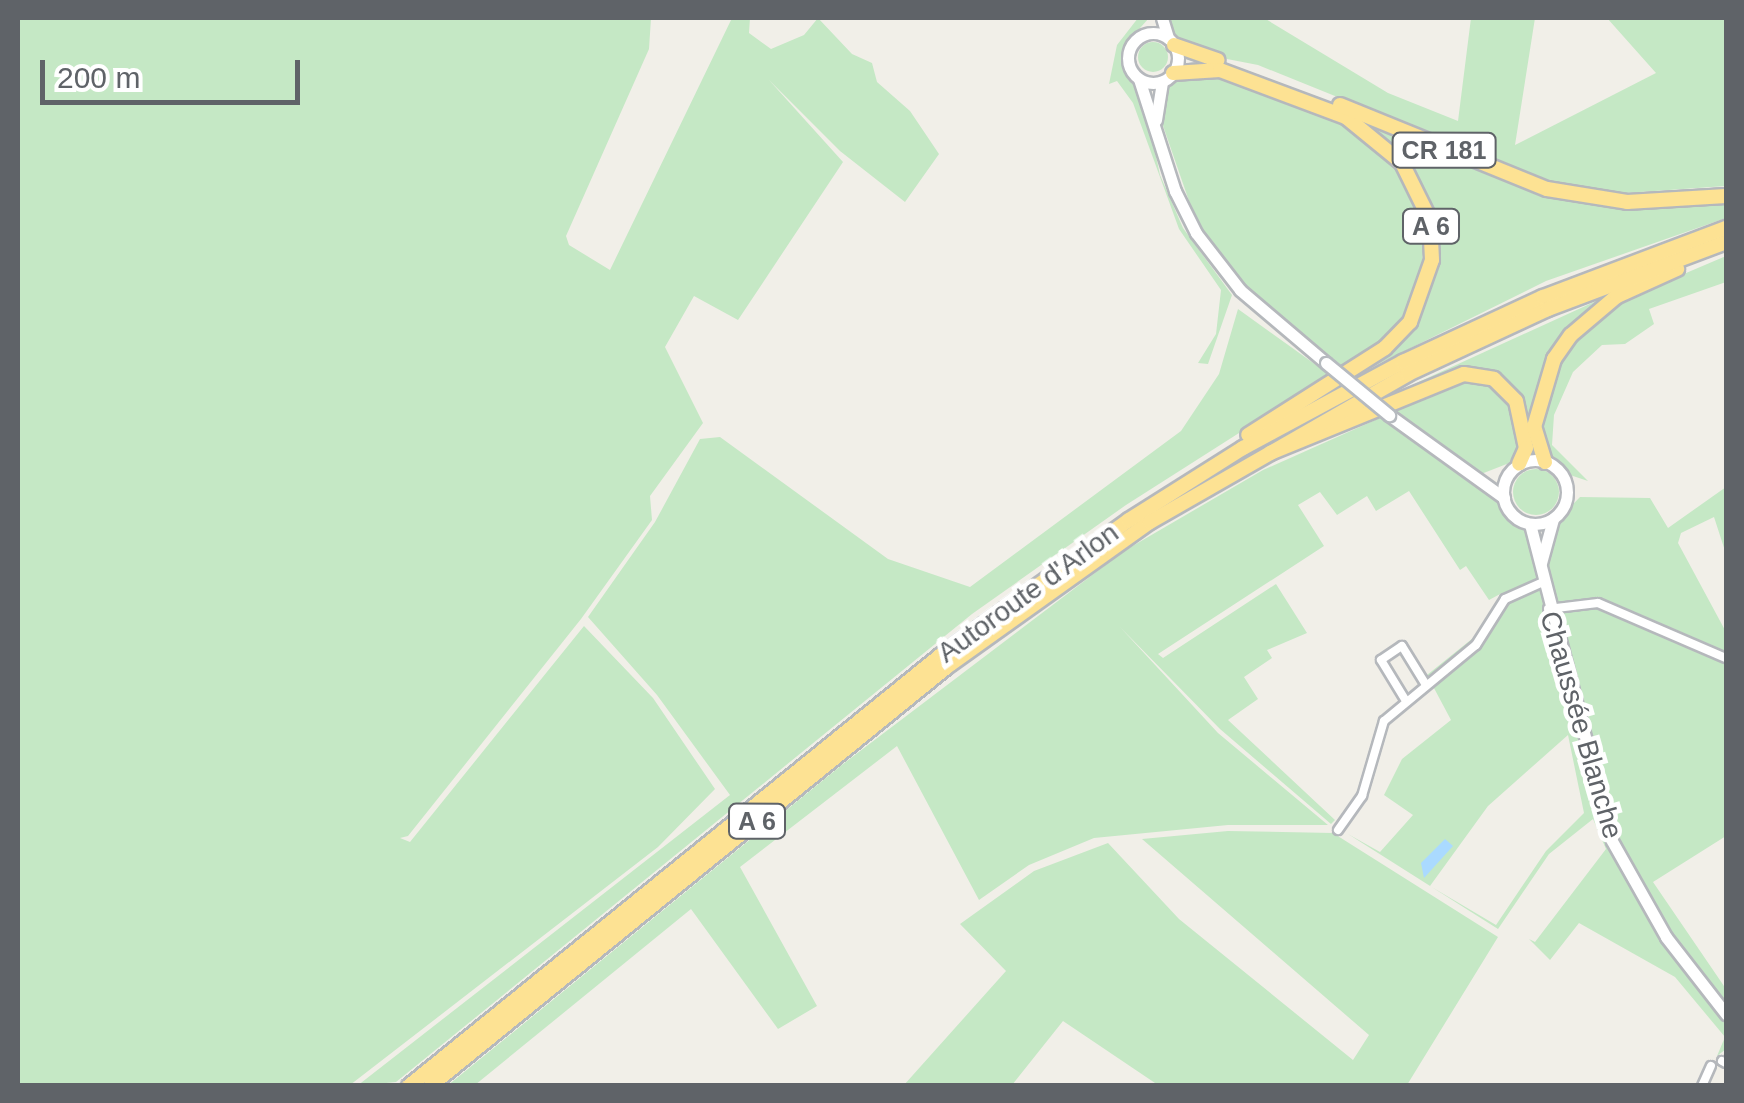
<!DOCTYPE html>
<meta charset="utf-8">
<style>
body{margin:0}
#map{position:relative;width:1744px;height:1103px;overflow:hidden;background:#f1efe8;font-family:Arial,sans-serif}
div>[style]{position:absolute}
.green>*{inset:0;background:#c5e8c5}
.round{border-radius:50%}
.water>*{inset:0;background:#aadaff}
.roads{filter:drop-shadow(2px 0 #b5b8bc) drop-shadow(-2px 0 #b5b8bc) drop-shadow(0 2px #b5b8bc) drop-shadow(0 -2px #b5b8bc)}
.minor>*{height:8px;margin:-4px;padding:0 4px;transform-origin:4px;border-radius:4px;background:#fff}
.secondary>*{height:11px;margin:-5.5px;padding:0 5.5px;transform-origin:5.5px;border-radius:5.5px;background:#fff}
.secondary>.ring{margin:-5.5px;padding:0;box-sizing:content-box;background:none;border:11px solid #fff;border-radius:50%}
.motorway>*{height:14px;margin:-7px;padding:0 7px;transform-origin:7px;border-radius:7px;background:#fde293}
.bridges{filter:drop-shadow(2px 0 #b6babf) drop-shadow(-2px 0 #b6babf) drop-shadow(0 2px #b6babf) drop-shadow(0 -2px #b6babf)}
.secondary-bridge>*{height:11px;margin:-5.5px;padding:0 5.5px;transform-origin:5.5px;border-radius:5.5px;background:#fff}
span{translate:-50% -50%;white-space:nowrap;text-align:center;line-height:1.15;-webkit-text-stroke:9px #fff;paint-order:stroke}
.shield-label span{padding:2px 8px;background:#fff;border:2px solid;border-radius:8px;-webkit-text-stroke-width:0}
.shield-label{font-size:25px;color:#5f6368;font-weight:700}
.street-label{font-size:28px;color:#5f6368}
.frame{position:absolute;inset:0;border:20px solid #5f6368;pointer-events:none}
.scale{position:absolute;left:40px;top:60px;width:260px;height:45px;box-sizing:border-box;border:5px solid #5f6368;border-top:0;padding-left:12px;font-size:30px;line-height:35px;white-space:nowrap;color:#5f6368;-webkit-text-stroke:8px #fff;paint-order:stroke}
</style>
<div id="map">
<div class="green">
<div style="clip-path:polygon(18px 18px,651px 18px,649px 49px,566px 236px,569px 245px,610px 270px,732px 18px,750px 18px,749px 33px,771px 49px,804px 35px,818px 18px,852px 54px,872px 63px,877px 82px,910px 111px,939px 154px,905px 202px,840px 151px,769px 80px,843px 162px,738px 320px,694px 296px,665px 347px,703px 423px,650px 496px,652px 520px,581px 619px,408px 836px,400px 838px,410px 842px,584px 626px,653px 698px,715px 789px,658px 847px,350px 1085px,18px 1085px)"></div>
<div style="clip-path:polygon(1138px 18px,1149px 18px,1124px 46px,1123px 64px,1144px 99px,1160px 175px,1183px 228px,1232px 295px,1208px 364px,1198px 363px,1216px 334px,1221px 290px,1179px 229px,1133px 103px,1117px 81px,1109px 84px,1117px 45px)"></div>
<div style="clip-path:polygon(1165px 18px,1264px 18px,1388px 93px,1458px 121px,1471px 18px,1535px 18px,1515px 145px,1656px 73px,1607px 18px,1726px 18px,1726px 186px,1626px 193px,1550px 183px,1258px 65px,1196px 53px,1180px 45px)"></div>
<div class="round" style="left:1138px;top:42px;width:30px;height:30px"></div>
<div style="clip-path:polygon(1208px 72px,1254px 84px,1343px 123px,1401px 170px,1424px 222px,1422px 278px,1396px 328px,1343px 369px,1249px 289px,1198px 227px,1161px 120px,1167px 86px,1177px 76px)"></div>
<div style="clip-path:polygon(1361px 121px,1546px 196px,1625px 205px,1726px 202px,1726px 218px,1546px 281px,1342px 382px,1413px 324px,1437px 261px,1435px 218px,1415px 171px)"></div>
<div style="clip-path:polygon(1726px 256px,1726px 282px,1649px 309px,1654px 324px,1625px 344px,1602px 345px,1573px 372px,1554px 415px,1552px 445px,1588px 481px,1567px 474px,1547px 456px,1538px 428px,1550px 381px,1570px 345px,1618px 302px)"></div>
<div style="clip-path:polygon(1616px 292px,1551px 358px,1529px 431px,1520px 398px,1463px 370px,1366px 406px)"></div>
<div style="clip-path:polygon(1238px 309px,1330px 375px,1126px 505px,972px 614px,396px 1082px,357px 1086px,730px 795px,657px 695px,588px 617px,655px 522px,700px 439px,720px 437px,888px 559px,970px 587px,1181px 431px,1219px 374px)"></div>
<div style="clip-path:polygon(evenodd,1465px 380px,1489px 385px,1511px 404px,1522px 449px,1517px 460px,1476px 476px,1533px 537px,1540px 564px,1554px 524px,1580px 497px,1650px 498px,1668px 528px,1726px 487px,1726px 554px,1714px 517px,1681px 533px,1678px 543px,1726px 632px,1726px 836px,1653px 882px,1726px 989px,1726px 1049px,1717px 1056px,1725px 1037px,1675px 977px,1579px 923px,1550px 960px,1529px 939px,1535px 942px,1606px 849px,1593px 819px,1549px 854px,1498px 929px,1348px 834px,1380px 852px,1413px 815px,1384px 795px,1402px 759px,1451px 720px,1427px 675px,1488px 626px,1505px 599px,1502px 593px,1489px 600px,1466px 566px,1460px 570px,1409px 491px,1376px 511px,1367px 496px,1337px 515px,1320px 492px,1298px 505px,1324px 546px,1158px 654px,1163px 658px,1276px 584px,1307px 633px,1267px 650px,1272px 658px,1244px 677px,1258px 699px,1228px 720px,1335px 820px,1331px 824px,1220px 729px,1120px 627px,1218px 733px,1328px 825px,1228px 825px,1094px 838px,1029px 865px,979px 900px,897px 746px,740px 867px,817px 1006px,778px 1029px,691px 909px,475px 1085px,447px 1086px,843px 764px,1124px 551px,1263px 470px,1465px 380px,1568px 735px,1584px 813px,1546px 851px,1496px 925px,1430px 886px,1488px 806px,1568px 735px)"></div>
<div class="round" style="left:1513px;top:469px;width:46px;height:46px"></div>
<div style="clip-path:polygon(1228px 831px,1333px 833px,1498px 937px,1407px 1085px,1158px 1085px,1063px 1021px,1012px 1085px,904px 1085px,1006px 971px,960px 924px,1034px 871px,1108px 843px,1179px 919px,1353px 1060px,1369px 1035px,1142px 839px)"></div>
</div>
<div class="water">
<div style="clip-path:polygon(1445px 839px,1453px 846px,1424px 878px,1421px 863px)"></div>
</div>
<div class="roads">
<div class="minor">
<div style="left:1548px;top:609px;width:50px;rotate:-6.8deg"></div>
<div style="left:1598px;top:603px;width:139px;rotate:23.3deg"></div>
<div style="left:1406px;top:701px;width:48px;rotate:-121.4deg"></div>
<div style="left:1381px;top:660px;width:25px;rotate:-34deg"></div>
<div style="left:1402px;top:646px;width:46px;rotate:58.4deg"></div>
<div style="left:1338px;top:830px;width:42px;rotate:-54.8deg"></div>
<div style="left:1362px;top:796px;width:78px;rotate:-73.7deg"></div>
<div style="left:1384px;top:721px;width:119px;rotate:-39.6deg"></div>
<div style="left:1476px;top:645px;width:54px;rotate:-57.8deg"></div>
<div style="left:1505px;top:599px;width:42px;rotate:-24.1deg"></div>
<div style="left:1722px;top:1061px;width:4px;rotate:27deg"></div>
<div style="left:1702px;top:1086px;width:22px;rotate:-66deg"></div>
</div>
<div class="secondary">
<div style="left:1162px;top:18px;width:21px;rotate:73deg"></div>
<div class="ring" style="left:1128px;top:33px;width:39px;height:39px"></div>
<div style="left:1139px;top:79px;width:118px;rotate:72.2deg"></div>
<div style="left:1175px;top:191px;width:47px;rotate:63.4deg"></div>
<div style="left:1196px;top:233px;width:72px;rotate:52.3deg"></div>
<div style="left:1240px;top:290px;width:113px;rotate:40.3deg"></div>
<div style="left:1156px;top:120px;width:39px;rotate:-81deg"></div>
<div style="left:1389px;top:415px;width:142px;rotate:35.8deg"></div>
<div class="ring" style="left:1503px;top:460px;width:53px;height:53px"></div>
<div style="left:1530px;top:524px;width:327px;rotate:75.5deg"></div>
<div style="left:1612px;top:841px;width:110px;rotate:60.6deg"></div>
<div style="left:1666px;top:937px;width:98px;rotate:52.1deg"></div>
<div style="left:1541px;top:563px;width:46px;rotate:-74.7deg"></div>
</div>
<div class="motorway">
<div style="left:1174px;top:45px;width:46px;rotate:19.2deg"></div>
<div style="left:1173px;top:73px;width:47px;rotate:-3.7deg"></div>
<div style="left:1220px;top:70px;width:134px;rotate:20.5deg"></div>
<div style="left:1346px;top:117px;width:72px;rotate:39.4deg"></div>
<div style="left:1402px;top:163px;width:64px;rotate:63.8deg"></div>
<div style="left:1430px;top:220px;width:40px;rotate:87.1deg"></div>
<div style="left:1432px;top:260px;width:66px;rotate:109.5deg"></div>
<div style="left:1410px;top:322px;width:36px;rotate:134deg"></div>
<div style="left:1385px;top:348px;width:162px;rotate:147.6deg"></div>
<div style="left:1340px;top:105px;width:223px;rotate:22.1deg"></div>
<div style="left:1547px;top:189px;width:81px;rotate:9.2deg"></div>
<div style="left:1627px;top:202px;width:99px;rotate:-3.5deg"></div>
<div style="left:1270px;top:453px;width:209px;rotate:-22.2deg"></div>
<div style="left:1464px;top:374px;width:30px;rotate:9deg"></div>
<div style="left:1494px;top:379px;width:31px;rotate:45deg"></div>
<div style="left:1516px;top:401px;width:48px;rotate:78deg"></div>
<div style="left:1526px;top:448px;width:17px;rotate:114deg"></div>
<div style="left:1545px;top:462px;width:37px;rotate:-107deg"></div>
<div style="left:1534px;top:427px;width:71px;rotate:-73.6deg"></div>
<div style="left:1554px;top:359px;width:29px;rotate:-55deg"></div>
<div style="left:1571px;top:335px;width:60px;rotate:-40.3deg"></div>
<div style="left:1617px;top:296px;width:66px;rotate:-24.2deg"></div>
<div style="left:409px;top:1086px;width:685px;rotate:-39.01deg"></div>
<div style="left:941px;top:655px;width:231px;rotate:-35.7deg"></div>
<div style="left:1129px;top:520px;width:135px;rotate:-32.3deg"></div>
<div style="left:1243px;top:448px;width:182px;rotate:-28.3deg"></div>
<div style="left:1403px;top:362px;width:154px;rotate:-24.9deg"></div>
<div style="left:1543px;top:297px;width:196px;rotate:-20.7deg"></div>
<div style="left:430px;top:1086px;width:667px;rotate:-39.04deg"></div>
<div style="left:948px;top:666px;width:248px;rotate:-35.5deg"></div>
<div style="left:1150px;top:522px;width:297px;rotate:-29.8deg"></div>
<div style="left:1408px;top:374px;width:154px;rotate:-24.9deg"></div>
<div style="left:1548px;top:309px;width:190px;rotate:-20.6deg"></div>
</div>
</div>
<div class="bridges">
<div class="secondary-bridge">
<div style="left:1326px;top:363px;width:82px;rotate:39.5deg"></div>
</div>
</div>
<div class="shield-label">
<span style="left:1444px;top:150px">CR 181</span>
<span style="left:1431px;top:226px">A 6</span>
<span style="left:757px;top:821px">A 6</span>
</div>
<div class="street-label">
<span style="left:1028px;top:593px;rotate:-36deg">Autoroute d'Arlon</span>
<span style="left:1581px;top:725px;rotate:74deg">Chaussée Blanche</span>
</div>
<div class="frame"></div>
<div class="scale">200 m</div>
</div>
